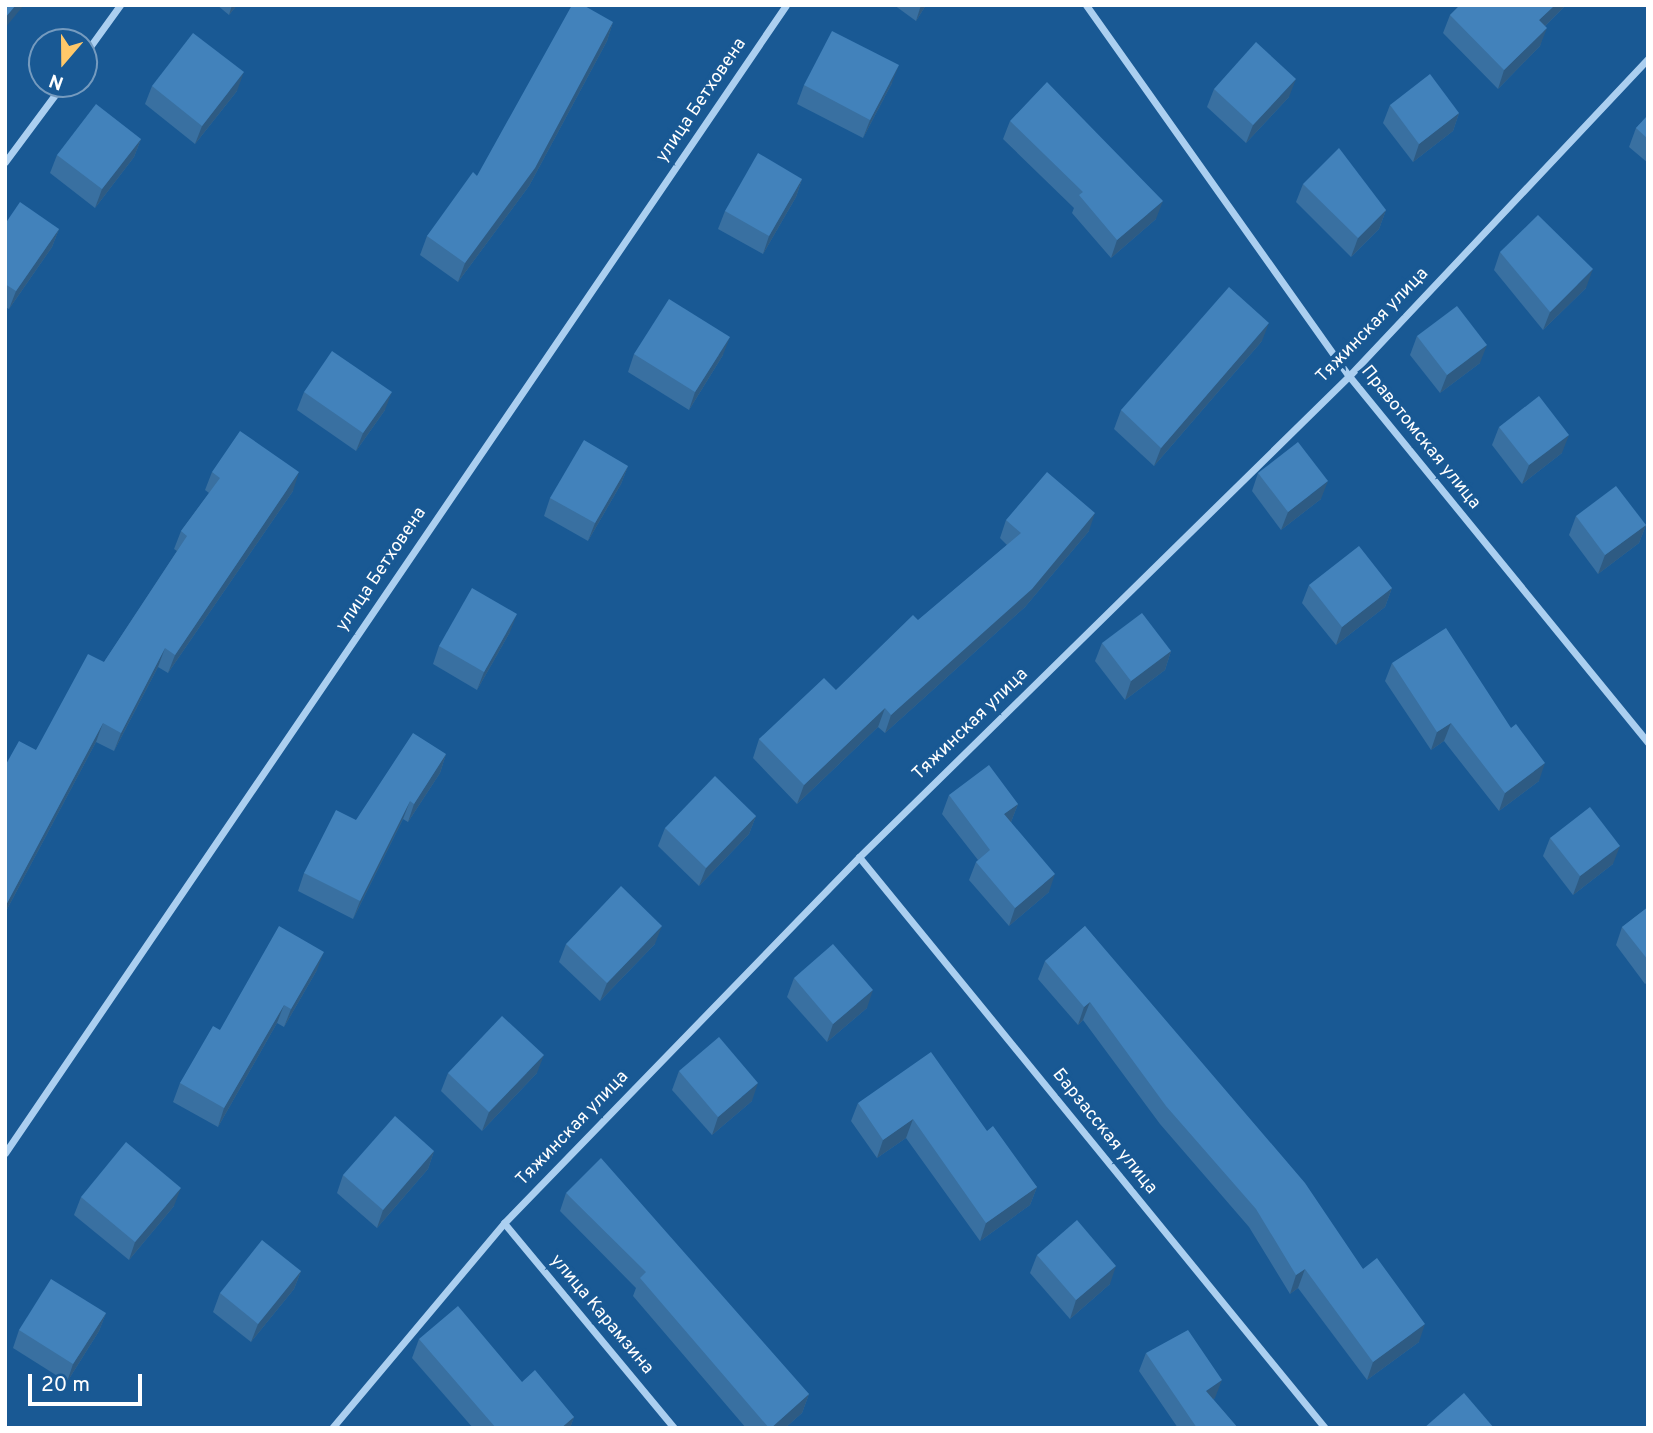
<!DOCTYPE html>
<meta charset="utf-8">
<style>
body{margin:0}
#map{position:relative;width:1653px;height:1433px;overflow:hidden;background:#195994;font-family:Overpass,sans-serif}
div>[style]{position:absolute}
.street>*{height:7px;margin:-3.5px;padding:0 3.5px;transform-origin:3.5px;border-radius:3.5px;background:#abcff0}
.wall>*{inset:0;background:#3970a1}
.shaded-wall>*{inset:0;background:#2e5b83}
.building>*{inset:0;background:#4282bb}
span{translate:-50% -50%;white-space:nowrap;text-align:center;line-height:1.15;-webkit-text-stroke:7px #195994;paint-order:stroke}
.street-label{font-size:18px;color:#fff}
.frame{position:absolute;inset:0;border:7px solid #fff;pointer-events:none}
.north{position:absolute;left:28px;top:28px;width:70px;height:70px;box-sizing:border-box;background:#195994;border:2px solid #759bbf;border-radius:50%;rotate:200deg;font-size:19px;font-weight:700;line-height:28px;text-align:center;color:#fff}
.north::after{content:'';display:block;margin:auto;width:24px;height:32px;background:#ffc869;clip-path:polygon(50% 0,100% 100%,50% 72%,0 100%)}
.scale{position:absolute;left:28px;top:1374px;width:114px;height:32px;box-sizing:border-box;border:4px solid #fff;border-top:0;padding-left:9px;font-size:21px;line-height:24px;white-space:nowrap;color:#fff;-webkit-text-stroke:5px #195994;paint-order:stroke}
</style>
<div id="map">
<div class="street">
<div style="left:1086px;top:5px;width:455px;rotate:54.7deg"></div>
<div style="left:1349px;top:376px;width:473px;rotate:50.8deg"></div>
<div style="left:84px;top:55px;width:62px;rotate:-54.2deg"></div>
<div style="left:5px;top:162px;width:97px;rotate:-53.4deg"></div>
<div style="left:859px;top:857px;width:737px;rotate:50.78deg"></div>
<div style="left:5px;top:1153px;width:1388px;rotate:-55.77deg"></div>
<div style="left:504px;top:1223px;width:266px;rotate:50.3deg"></div>
<div style="left:332px;top:1428px;width:268px;rotate:-50deg"></div>
<div style="left:504px;top:1223px;width:510px;rotate:-45.87deg"></div>
<div style="left:859px;top:857px;width:687px;rotate:-44.47deg"></div>
<div style="left:1349px;top:376px;width:436px;rotate:-46.7deg"></div>
</div>
<div class="wall">
<div style="clip-path:polygon(217px 5px,237px 5px,229px 15px)"></div>
<div style="clip-path:polygon(894px 5px,926px 5px,916px 21px)"></div>
<div style="clip-path:polygon(1460px 5px,1566px 5px,1545px 26px,1540px 46px,1498px 89px,1443px 33px,1450px 15px)"></div>
<div style="clip-path:polygon(613px 22px,607px 41px,529px 186px,458px 282px,420px 255px,427px 236px,477px 176px)"></div>
<div style="clip-path:polygon(892px 83px,863px 138px,797px 104px,804px 85px)"></div>
<div style="clip-path:polygon(152px 86px,237px 91px,195px 144px,145px 104px)"></div>
<div style="clip-path:polygon(1214px 89px,1289px 97px,1246px 143px,1207px 107px)"></div>
<div style="clip-path:polygon(1390px 105px,1459px 113px,1453px 131px,1413px 162px,1383px 123px)"></div>
<div style="clip-path:polygon(1648px 115px,1648px 163px,1629px 147px,1636px 128px)"></div>
<div style="clip-path:polygon(1010px 121px,1156px 219px,1111px 258px,1072px 213px,1074px 208px,1003px 139px)"></div>
<div style="clip-path:polygon(141px 139px,134px 157px,95px 208px,50px 173px,57px 155px)"></div>
<div style="clip-path:polygon(802px 179px,796px 197px,763px 254px,718px 229px,725px 211px)"></div>
<div style="clip-path:polygon(1303px 184px,1386px 210px,1379px 229px,1351px 257px,1296px 202px)"></div>
<div style="clip-path:polygon(5px 224px,59px 229px,52px 247px,9px 309px,5px 307px)"></div>
<div style="clip-path:polygon(1500px 252px,1586px 288px,1543px 330px,1494px 270px)"></div>
<div style="clip-path:polygon(1417px 336px,1480px 363px,1440px 393px,1410px 355px)"></div>
<div style="clip-path:polygon(1262px 341px,1154px 466px,1114px 429px,1121px 410px)"></div>
<div style="clip-path:polygon(634px 354px,723px 355px,689px 410px,628px 372px)"></div>
<div style="clip-path:polygon(304px 392px,385px 410px,356px 451px,297px 410px)"></div>
<div style="clip-path:polygon(1499px 427px,1562px 453px,1522px 484px,1492px 445px)"></div>
<div style="clip-path:polygon(628px 466px,621px 484px,588px 541px,544px 516px,550px 498px)"></div>
<div style="clip-path:polygon(212px 472px,293px 491px,168px 673px,158px 667px,114px 751px,96px 742px,5px 913px,5px 766px,36px 750px,104px 662px,177px 551px,174px 549px,181px 531px,209px 493px,205px 490px)"></div>
<div style="clip-path:polygon(1258px 473px,1321px 499px,1281px 530px,1252px 491px)"></div>
<div style="clip-path:polygon(1576px 516px,1646px 525px,1639px 543px,1598px 574px,1569px 535px)"></div>
<div style="clip-path:polygon(1006px 520px,1089px 531px,1025px 607px,885px 733px,878px 727px,797px 804px,753px 758px,759px 739px,836px 690px,1007px 545px,1000px 538px)"></div>
<div style="clip-path:polygon(1309px 585px,1392px 588px,1385px 607px,1336px 645px,1302px 603px)"></div>
<div style="clip-path:polygon(510px 632px,477px 690px,433px 664px,439px 646px)"></div>
<div style="clip-path:polygon(1102px 643px,1171px 651px,1165px 670px,1125px 700px,1095px 661px)"></div>
<div style="clip-path:polygon(1392px 663px,1511px 728px,1539px 781px,1499px 811px,1444px 741px,1431px 750px,1385px 681px)"></div>
<div style="clip-path:polygon(446px 754px,440px 773px,408px 822px,403px 819px,353px 919px,298px 891px,304px 873px,356px 820px)"></div>
<div style="clip-path:polygon(949px 795px,1018px 804px,1011px 822px,1049px 892px,1009px 926px,969px 880px,976px 862px,978px 860px,942px 814px)"></div>
<div style="clip-path:polygon(756px 816px,749px 834px,699px 886px,658px 846px,665px 828px)"></div>
<div style="clip-path:polygon(1550px 838px,1613px 864px,1573px 895px,1543px 856px)"></div>
<div style="clip-path:polygon(1648px 907px,1648px 982px,1645px 984px,1616px 945px,1622px 927px)"></div>
<div style="clip-path:polygon(1085px 926px,1363px 1269px,1419px 1342px,1367px 1380px,1298px 1288px,1290px 1294px,1249px 1227px,1160px 1124px,1083px 1020px,1078px 1025px,1038px 979px,1045px 961px)"></div>
<div style="clip-path:polygon(566px 944px,655px 944px,600px 1001px,559px 962px)"></div>
<div style="clip-path:polygon(317px 970px,284px 1027px,277px 1023px,218px 1127px,173px 1102px,180px 1083px,220px 1030px)"></div>
<div style="clip-path:polygon(794px 978px,867px 1008px,827px 1042px,787px 997px)"></div>
<div style="clip-path:polygon(679px 1071px,752px 1101px,712px 1135px,672px 1090px)"></div>
<div style="clip-path:polygon(448px 1073px,537px 1073px,482px 1131px,441px 1091px)"></div>
<div style="clip-path:polygon(858px 1103px,987px 1131px,1037px 1187px,1030px 1205px,980px 1241px,906px 1138px,877px 1158px,851px 1121px)"></div>
<div style="clip-path:polygon(434px 1151px,428px 1169px,377px 1228px,337px 1193px,343px 1175px)"></div>
<div style="clip-path:polygon(566px 1193px,809px 1394px,802px 1413px,785px 1428px,746px 1428px,633px 1296px,636px 1288px,560px 1211px)"></div>
<div style="clip-path:polygon(81px 1197px,174px 1206px,129px 1260px,74px 1215px)"></div>
<div style="clip-path:polygon(1037px 1255px,1110px 1284px,1070px 1319px,1030px 1273px)"></div>
<div style="clip-path:polygon(301px 1271px,294px 1289px,251px 1342px,213px 1312px,220px 1293px)"></div>
<div style="clip-path:polygon(106px 1313px,99px 1331px,67px 1382px,13px 1348px,19px 1330px)"></div>
<div style="clip-path:polygon(419px 1339px,522px 1382px,574px 1417px,570px 1428px,473px 1428px,412px 1358px)"></div>
<div style="clip-path:polygon(1146px 1353px,1215px 1398px,1213px 1399px,1238px 1428px,1178px 1428px,1139px 1371px)"></div>
</div>
<div class="shaded-wall">
<div style="clip-path:polygon(16px 5px,24px 5px,5px 28px,5px 18px)"></div>
<div style="clip-path:polygon(232px 5px,237px 5px,229px 15px)"></div>
<div style="clip-path:polygon(921px 5px,926px 5px,916px 21px)"></div>
<div style="clip-path:polygon(1555px 5px,1566px 5px,1532px 39px,1539px 20px)"></div>
<div style="clip-path:polygon(613px 22px,607px 41px,529px 186px,458px 282px,465px 263px)"></div>
<div style="clip-path:polygon(1547px 28px,1540px 46px,1498px 89px,1504px 70px)"></div>
<div style="clip-path:polygon(899px 65px,892px 83px,863px 138px,870px 120px)"></div>
<div style="clip-path:polygon(244px 72px,237px 91px,195px 144px,202px 126px)"></div>
<div style="clip-path:polygon(1296px 79px,1289px 97px,1246px 143px,1253px 125px)"></div>
<div style="clip-path:polygon(1459px 113px,1453px 131px,1413px 162px,1419px 144px)"></div>
<div style="clip-path:polygon(141px 139px,134px 157px,95px 208px,102px 189px)"></div>
<div style="clip-path:polygon(802px 179px,796px 197px,763px 254px,769px 236px)"></div>
<div style="clip-path:polygon(1163px 201px,1156px 219px,1111px 258px,1117px 240px)"></div>
<div style="clip-path:polygon(1386px 210px,1379px 229px,1351px 257px,1358px 238px)"></div>
<div style="clip-path:polygon(59px 229px,52px 247px,9px 309px,16px 291px)"></div>
<div style="clip-path:polygon(1593px 269px,1586px 288px,1543px 330px,1550px 312px)"></div>
<div style="clip-path:polygon(1269px 323px,1262px 341px,1154px 466px,1161px 448px)"></div>
<div style="clip-path:polygon(730px 337px,723px 355px,689px 410px,695px 392px)"></div>
<div style="clip-path:polygon(1487px 345px,1480px 363px,1440px 393px,1447px 375px)"></div>
<div style="clip-path:polygon(392px 392px,385px 410px,356px 451px,363px 433px)"></div>
<div style="clip-path:polygon(1569px 435px,1562px 453px,1522px 484px,1529px 465px)"></div>
<div style="clip-path:polygon(628px 466px,621px 484px,588px 541px,595px 523px)"></div>
<div style="clip-path:polygon(299px 472px,293px 491px,168px 673px,175px 655px)"></div>
<div style="clip-path:polygon(1328px 481px,1321px 499px,1281px 530px,1288px 512px)"></div>
<div style="clip-path:polygon(1095px 513px,1089px 531px,1025px 607px,885px 733px,891px 715px)"></div>
<div style="clip-path:polygon(1646px 525px,1639px 543px,1598px 574px,1605px 555px)"></div>
<div style="clip-path:polygon(1392px 588px,1385px 607px,1336px 645px,1342px 627px)"></div>
<div style="clip-path:polygon(517px 614px,510px 632px,477px 690px,484px 672px)"></div>
<div style="clip-path:polygon(165px 648px,158px 667px,114px 751px,121px 733px)"></div>
<div style="clip-path:polygon(1171px 651px,1165px 670px,1125px 700px,1131px 681px)"></div>
<div style="clip-path:polygon(885px 708px,878px 727px,797px 804px,804px 785px)"></div>
<div style="clip-path:polygon(103px 723px,96px 742px,5px 913px,5px 907px)"></div>
<div style="clip-path:polygon(1451px 723px,1444px 741px,1431px 750px,1437px 732px)"></div>
<div style="clip-path:polygon(446px 754px,440px 773px,408px 822px,414px 804px)"></div>
<div style="clip-path:polygon(1545px 763px,1539px 781px,1499px 811px,1505px 793px)"></div>
<div style="clip-path:polygon(410px 801px,403px 819px,353px 919px,360px 901px)"></div>
<div style="clip-path:polygon(1018px 804px,1011px 822px,997px 833px,1004px 814px)"></div>
<div style="clip-path:polygon(756px 816px,749px 834px,699px 886px,706px 868px)"></div>
<div style="clip-path:polygon(1620px 846px,1613px 864px,1573px 895px,1580px 876px)"></div>
<div style="clip-path:polygon(1055px 874px,1049px 892px,1009px 926px,1015px 908px)"></div>
<div style="clip-path:polygon(662px 926px,655px 944px,600px 1001px,607px 983px)"></div>
<div style="clip-path:polygon(324px 952px,317px 970px,284px 1027px,291px 1009px)"></div>
<div style="clip-path:polygon(873px 990px,867px 1008px,827px 1042px,833px 1024px)"></div>
<div style="clip-path:polygon(1090px 1002px,1083px 1020px,1078px 1025px,1084px 1007px)"></div>
<div style="clip-path:polygon(284px 1005px,277px 1023px,218px 1127px,224px 1108px)"></div>
<div style="clip-path:polygon(544px 1055px,537px 1073px,482px 1131px,489px 1112px)"></div>
<div style="clip-path:polygon(758px 1083px,752px 1101px,712px 1135px,718px 1117px)"></div>
<div style="clip-path:polygon(913px 1119px,906px 1138px,877px 1158px,883px 1140px)"></div>
<div style="clip-path:polygon(434px 1151px,428px 1169px,377px 1228px,383px 1210px)"></div>
<div style="clip-path:polygon(1037px 1187px,1030px 1205px,980px 1241px,986px 1223px)"></div>
<div style="clip-path:polygon(181px 1188px,174px 1206px,129px 1260px,135px 1242px)"></div>
<div style="clip-path:polygon(1116px 1266px,1110px 1284px,1070px 1319px,1076px 1300px)"></div>
<div style="clip-path:polygon(1305px 1269px,1298px 1288px,1290px 1294px,1296px 1275px)"></div>
<div style="clip-path:polygon(301px 1271px,294px 1289px,251px 1342px,258px 1324px)"></div>
<div style="clip-path:polygon(106px 1313px,99px 1331px,67px 1382px,73px 1364px)"></div>
<div style="clip-path:polygon(1425px 1324px,1419px 1342px,1367px 1380px,1373px 1362px)"></div>
<div style="clip-path:polygon(1222px 1380px,1215px 1398px,1199px 1409px,1206px 1391px)"></div>
<div style="clip-path:polygon(809px 1394px,802px 1413px,785px 1428px,771px 1428px)"></div>
<div style="clip-path:polygon(574px 1417px,570px 1428px,561px 1428px)"></div>
</div>
<div class="building">
<div style="clip-path:polygon(5px 5px,16px 5px,5px 18px)"></div>
<div style="clip-path:polygon(572px 5px,583px 5px,613px 22px,535px 168px,465px 263px,427px 236px,473px 172px,477px 176px)"></div>
<div style="clip-path:polygon(1460px 5px,1555px 5px,1539px 20px,1547px 28px,1504px 70px,1450px 15px)"></div>
<div style="clip-path:polygon(832px 31px,899px 65px,870px 120px,804px 85px)"></div>
<div style="clip-path:polygon(193px 33px,244px 72px,202px 126px,152px 86px)"></div>
<div style="clip-path:polygon(1256px 42px,1296px 79px,1253px 125px,1214px 89px)"></div>
<div style="clip-path:polygon(1430px 74px,1459px 113px,1419px 144px,1390px 105px)"></div>
<div style="clip-path:polygon(1047px 82px,1163px 201px,1117px 240px,1079px 195px,1083px 192px,1010px 121px)"></div>
<div style="clip-path:polygon(96px 104px,141px 139px,102px 189px,57px 155px)"></div>
<div style="clip-path:polygon(1648px 115px,1648px 139px,1636px 128px)"></div>
<div style="clip-path:polygon(1339px 148px,1386px 210px,1358px 238px,1303px 184px)"></div>
<div style="clip-path:polygon(758px 153px,802px 179px,769px 236px,725px 211px)"></div>
<div style="clip-path:polygon(20px 202px,59px 229px,16px 291px,5px 284px,5px 224px)"></div>
<div style="clip-path:polygon(1538px 215px,1593px 269px,1550px 312px,1500px 252px)"></div>
<div style="clip-path:polygon(1229px 287px,1269px 323px,1161px 448px,1121px 410px)"></div>
<div style="clip-path:polygon(669px 299px,730px 337px,695px 392px,634px 354px)"></div>
<div style="clip-path:polygon(1457px 306px,1487px 345px,1447px 375px,1417px 336px)"></div>
<div style="clip-path:polygon(332px 351px,392px 392px,363px 433px,304px 392px)"></div>
<div style="clip-path:polygon(1539px 396px,1569px 435px,1529px 465px,1499px 427px)"></div>
<div style="clip-path:polygon(240px 431px,299px 472px,175px 655px,165px 648px,121px 733px,103px 723px,5px 907px,5px 766px,19px 741px,36px 750px,88px 654px,104px 662px,187px 536px,181px 531px,220px 478px,212px 472px)"></div>
<div style="clip-path:polygon(584px 440px,628px 466px,595px 523px,550px 498px)"></div>
<div style="clip-path:polygon(1298px 442px,1328px 481px,1288px 512px,1258px 473px)"></div>
<div style="clip-path:polygon(1047px 472px,1095px 513px,1032px 589px,891px 715px,885px 708px,804px 785px,759px 739px,824px 678px,836px 690px,913px 615px,918px 620px,1021px 533px,1006px 520px)"></div>
<div style="clip-path:polygon(1616px 486px,1646px 525px,1605px 555px,1576px 516px)"></div>
<div style="clip-path:polygon(1359px 546px,1392px 588px,1342px 627px,1309px 585px)"></div>
<div style="clip-path:polygon(472px 588px,517px 614px,484px 672px,439px 646px)"></div>
<div style="clip-path:polygon(1142px 613px,1171px 651px,1131px 681px,1102px 643px)"></div>
<div style="clip-path:polygon(1446px 628px,1511px 728px,1516px 724px,1545px 763px,1505px 793px,1451px 723px,1437px 732px,1392px 663px)"></div>
<div style="clip-path:polygon(413px 733px,446px 754px,414px 804px,410px 801px,360px 901px,304px 873px,336px 810px,356px 820px)"></div>
<div style="clip-path:polygon(989px 765px,1018px 804px,1004px 814px,1055px 874px,1015px 908px,976px 862px,990px 850px,949px 795px)"></div>
<div style="clip-path:polygon(715px 776px,756px 816px,706px 868px,665px 828px)"></div>
<div style="clip-path:polygon(1590px 807px,1620px 846px,1580px 876px,1550px 838px)"></div>
<div style="clip-path:polygon(621px 886px,662px 926px,607px 983px,566px 944px)"></div>
<div style="clip-path:polygon(1648px 907px,1648px 960px,1622px 927px)"></div>
<div style="clip-path:polygon(279px 926px,324px 952px,291px 1009px,284px 1005px,224px 1108px,180px 1083px,213px 1026px,220px 1030px)"></div>
<div style="clip-path:polygon(1085px 926px,1305px 1183px,1363px 1269px,1377px 1258px,1425px 1324px,1373px 1362px,1305px 1269px,1296px 1275px,1256px 1209px,1166px 1106px,1090px 1002px,1084px 1007px,1045px 961px)"></div>
<div style="clip-path:polygon(833px 944px,873px 990px,833px 1024px,794px 978px)"></div>
<div style="clip-path:polygon(502px 1016px,544px 1055px,489px 1112px,448px 1073px)"></div>
<div style="clip-path:polygon(719px 1037px,758px 1083px,718px 1117px,679px 1071px)"></div>
<div style="clip-path:polygon(931px 1052px,987px 1131px,993px 1126px,1037px 1187px,986px 1223px,913px 1119px,883px 1140px,858px 1103px)"></div>
<div style="clip-path:polygon(395px 1116px,434px 1151px,383px 1210px,343px 1175px)"></div>
<div style="clip-path:polygon(126px 1142px,181px 1188px,135px 1242px,81px 1197px)"></div>
<div style="clip-path:polygon(601px 1158px,809px 1394px,771px 1428px,769px 1428px,640px 1278px,646px 1272px,566px 1193px)"></div>
<div style="clip-path:polygon(1077px 1220px,1116px 1266px,1076px 1300px,1037px 1255px)"></div>
<div style="clip-path:polygon(262px 1240px,301px 1271px,258px 1324px,220px 1293px)"></div>
<div style="clip-path:polygon(51px 1279px,106px 1313px,73px 1364px,19px 1330px)"></div>
<div style="clip-path:polygon(458px 1306px,522px 1382px,535px 1370px,574px 1417px,561px 1428px,496px 1428px,419px 1339px)"></div>
<div style="clip-path:polygon(1188px 1330px,1222px 1380px,1206px 1391px,1238px 1428px,1197px 1428px,1146px 1353px)"></div>
<div style="clip-path:polygon(1464px 1393px,1494px 1428px,1424px 1428px)"></div>
</div>
<div class="street-label">
<span style="left:702px;top:101px;rotate:-56deg">улица Бетховена</span>
<span style="left:1373px;top:326px;rotate:-46deg">Тяжинская улица</span>
<span style="left:1420px;top:438px;rotate:51deg">Правотомская улица</span>
<span style="left:382px;top:570px;rotate:-56deg">улица Бетховена</span>
<span style="left:971px;top:725px;rotate:-44deg">Тяжинская улица</span>
<span style="left:573px;top:1129px;rotate:-46deg">Тяжинская улица</span>
<span style="left:1104px;top:1132px;rotate:51deg">Барзасская улица</span>
<span style="left:601px;top:1315px;rotate:50deg">улица Карамзина</span>
</div>
<div class="frame"></div>
<div class="north">N</div>
<div class="scale">20 m</div>
</div>
